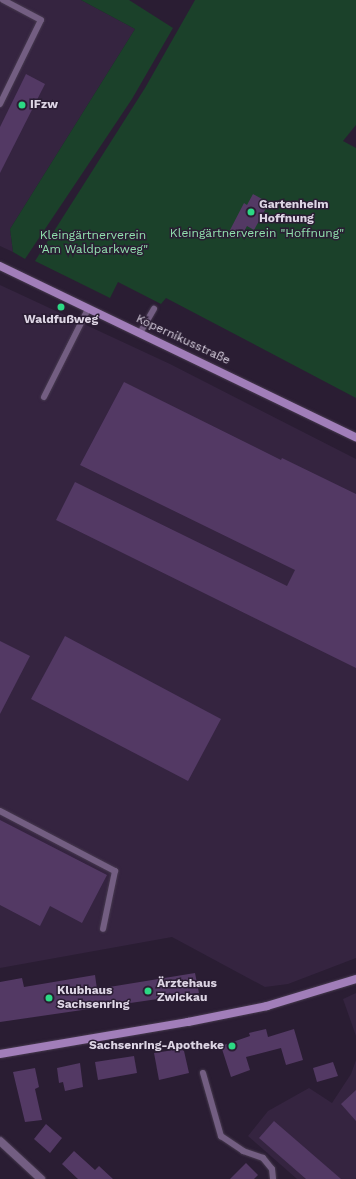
<!DOCTYPE html>
<html>
<head>
<meta charset="utf-8">
<style>
	body { margin:0 }
	#map { position:relative; width:356px; height:1179px; overflow:hidden; background:#2a1d33; font-family:"Work Sans",sans-serif }
	div>[style] { position:absolute }
	[style*='--x'] { left:calc(var(--x)*1px); top:calc(var(--y)*1px); width:calc(var(--w)*1px); rotate:calc(var(--a)*1deg) }
	.built>* { inset:0; background:#352440 }
	.green>* { inset:0; background:#1b412a }
	.building>* { inset:0; background:#533964 }
	.roads { filter:drop-shadow(0 0 1px #473a4f) drop-shadow(0 0 1px #473a4f) }
	.lane>* { height:6px; margin:-3px; padding:0 3px; transform-origin:3px; border-radius:3px; background:#735e82 }
	.street>* { height:8px; margin:-4px; padding:0 4px; transform-origin:4px; border-radius:4px; background:#735e82 }
	.secondary>* { height:8px; margin:-4px; padding:0 4px; transform-origin:4px; border-radius:4px; background:#a17eb9 }
	.dots>* { width:11px; height:11px; translate:-50% -50%; box-sizing:border-box; border:2px solid #2a1d33; border-radius:50% }
	span { translate:-50% -50%; white-space:nowrap; text-align:center; line-height:1.15; -webkit-text-stroke:3px #2a1d33; paint-order:stroke }
	.poi-label { font-size:12px; color:#ddd5e4; font-weight:700 }
	.left { translate:0 -50%; text-align:left }
	.right { translate:-100% -50%; text-align:right }
	.park-label { font-size:12px; color:#90e0ad }
	.street-label { font-size:12px; color:#ddd5e4 }
</style>
</head>
<body>
<div id="map">
	<div class="built">
		<i style="clip-path:polygon(0 0,81px 0,135px 29px,10px 229px,13px 252px,0 246px)"></i>
		<i style="clip-path:polygon(0 285px,170px 364px,356px 459px,356px 958px,288px 984px,265px 987px,172px 937px,0 968px)"></i>
		<i style="clip-path:polygon(356px 993px,356px 1036px,343px 999px)"></i>
		<i style="clip-path:polygon(356px 1060px,356px 1179px,297px 1179px,248px 1136px,268px 1111px,309px 1088px,332px 1103px,351px 1074px)"></i>
	</div>
	<div class="green">
		<i style="clip-path:polygon(81px 0,129px 0,173px 28px,132px 99px,25px 259px,13px 252px,10px 229px,135px 29px)"></i>
		<i style="clip-path:polygon(195px 0,356px 0,356px 125px,343px 141px,356px 148px,356px 398px,166px 298px,161px 304px,118px 282px,110px 298px,35px 261px,145px 88px)"></i>
	</div>
	<div class="building">
		<i style="clip-path:polygon(26px 74px,45px 84px,0 173px,0 127px)"></i>
		<i style="clip-path:polygon(253px 194px,269px 203px,254px 230px,247px 226px,241px 237px,230px 230px,244px 203px,247px 205px)"></i>
		<i style="clip-path:polygon(124px 382px,281px 460px,282px 458px,356px 494px,356px 668px,56px 520px,75px 482px,287px 586px,295px 570px,80px 465px)"></i>
		<i style="clip-path:polygon(65px 636px,221px 719px,188px 781px,31px 699px)"></i>
		<i style="clip-path:polygon(0 641px,30px 656px,0 714px)"></i>
		<i style="clip-path:polygon(0 820px,107px 875px,82px 923px,50px 906px,40px 926px,0 905px)"></i>
		<i style="clip-path:polygon(195px 973px,199px 993px,0 1022px,0 982px,22px 978px,24px 987px,95px 975px,97px 989px)"></i>
		<i style="clip-path:polygon(266px 1029px,268px 1037px,294px 1029px,303px 1060px,286px 1065px,281px 1048px,246px 1057px,250px 1070px,231px 1077px,221px 1046px,250px 1036px,249px 1033px)"></i>
		<i style="clip-path:polygon(180px 1049px,184px 1051px,189px 1073px,159px 1080px,154px 1053px)"></i>
		<i style="clip-path:polygon(134px 1056px,137px 1073px,98px 1080px,95px 1062px)"></i>
		<i style="clip-path:polygon(333px 1062px,338px 1076px,317px 1082px,313px 1068px)"></i>
		<i style="clip-path:polygon(80px 1063px,83px 1087px,65px 1091px,63px 1082px,59px 1083px,57px 1068px)"></i>
		<i style="clip-path:polygon(35px 1068px,39px 1087px,35px 1089px,42px 1120px,25px 1122px,13px 1072px)"></i>
		<i style="clip-path:polygon(356px 1090px,356px 1121px,341px 1104px)"></i>
		<i style="clip-path:polygon(274px 1121px,341px 1179px,306px 1179px,259px 1138px)"></i>
		<i style="clip-path:polygon(46px 1124px,62px 1138px,50px 1153px,34px 1139px)"></i>
		<i style="clip-path:polygon(74px 1151px,95px 1170px,99px 1166px,113px 1179px,78px 1179px,62px 1164px)"></i>
		<i style="clip-path:polygon(246px 1163px,258px 1175px,254px 1179px,230px 1179px)"></i>
	</div>
	<div class="roads">
		<div class="lane">
			<i style="--x:0;--y:104;--w:93;--a:-64"></i>
			<i style="--x:41;--y:20;--w:43;--a:-152.2"></i>
			<i style="--x:140;--y:333;--w:28;--a:-60"></i>
			<i style="--x:44;--y:397;--w:98;--a:-63.4"></i>
			<i style="--x:0;--y:811;--w:130;--a:27.6"></i>
			<i style="--x:115;--y:871;--w:59;--a:101.7"></i>
			<i style="--x:203;--y:1073;--w:66;--a:74.1"></i>
			<i style="--x:221;--y:1136;--w:27;--a:34"></i>
			<i style="--x:243;--y:1151;--w:21;--a:19"></i>
			<i style="--x:263;--y:1158;--w:14;--a:51"></i>
			<i style="--x:272;--y:1169;--w:10;--a:84"></i>
		</div>
		<div class="street">
			<i style="--x:0;--y:1141;--w:56;--a:42.8"></i>
		</div>
		<div class="secondary">
			<i style="--x:0;--y:266;--w:395;--a:25.7"></i>
			<i style="--x:0;--y:1054;--w:191;--a:-9.7"></i>
			<i style="--x:188;--y:1022;--w:81;--a:-11.4"></i>
			<i style="--x:267;--y:1006;--w:93;--a:-16.9"></i>
		</div>
	</div>
	<div class="dots">
		<i style="left:22px;top:105px;background:#2cd884"></i>
		<i style="left:251px;top:212px;background:#2cd884"></i>
		<i style="left:61px;top:307px;background:#2cd884"></i>
		<i style="left:148px;top:991px;background:#2cd884"></i>
		<i style="left:49px;top:998px;background:#2cd884"></i>
		<i style="left:232px;top:1046px;background:#2cd884"></i>
	</div>
	<div class="poi-label">
		<span class="left" style="left:30px;top:105px">IFzw</span>
		<span class="left" style="left:259px;top:212px">Gartenheim<br>Hoffnung</span>
		<span style="left:61px;top:320px">Waldfußweg</span>
		<span class="left" style="left:157px;top:991px">Ärztehaus<br>Zwickau</span>
		<span class="left" style="left:57px;top:998px">Klubhaus<br>Sachsenring</span>
		<span class="right" style="left:224px;top:1046px">Sachsenring-Apotheke</span>
	</div>
	<div class="park-label">
		<span style="left:257px;top:234px">Kleingärtnerverein "Hoffnung"</span>
		<span style="left:93px;top:243px">Kleingärtnerverein<br>"Am Waldparkweg"</span>
	</div>
	<div class="street-label">
		<span style="left:183px;top:340px;rotate:25deg">Kopernikusstraße</span>
	</div>
</div>
</body>
</html>
